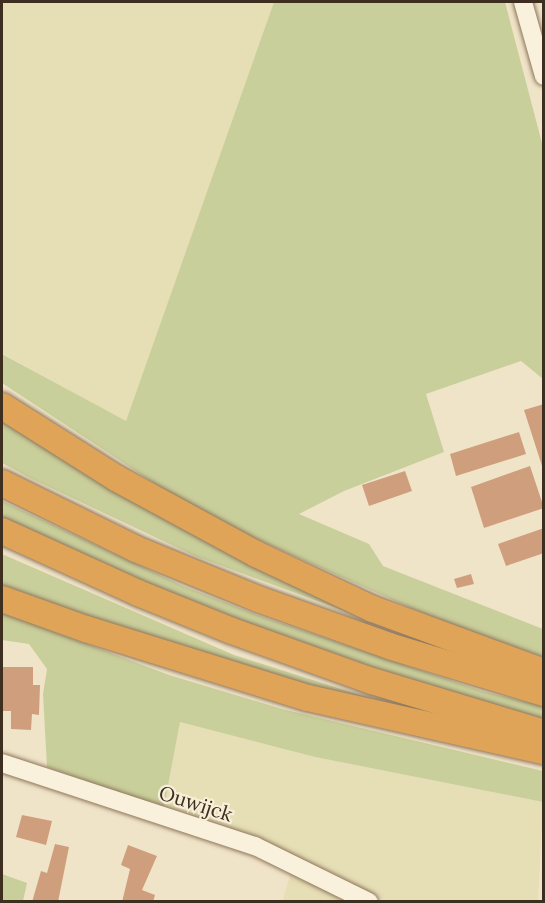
<!DOCTYPE html>
<html>
<head>
<meta charset="utf-8">
<style>
	body { margin:0 }
	#map { position:relative; width:545px; height:903px; overflow:hidden; background:#f0e4c8; font-family:Lora,serif }
	div>[style] { position:absolute }
	[style*='--x'] { left:calc(var(--x)*1px); top:calc(var(--y)*1px); width:calc(var(--w)*1px); rotate:calc(var(--a)*1deg) }
	.farmland>* { inset:0; background:#e6deb5 }
	.green>* { inset:0; background:#c9cf9b }
	.building>* { inset:0; background:#cf9f7d }
	.roads { filter:drop-shadow(0 0 2px #8d765c) drop-shadow(0 0 2px #8d765c) }
	.minor>* { height:18px; margin:-9px; padding:0 9px; transform-origin:9px; border-radius:9px; background:#faf1dc }
	.highway>* { height:26px; margin:-13px; padding:0 13px; transform-origin:13px; border-radius:13px; background:#e0a458 }
	span { translate:-50% -50%; white-space:nowrap; text-align:center; line-height:1.15; -webkit-text-stroke:4.5px #f7eed8; paint-order:stroke }
	.street-label { font-size:20px; color:#3d2e20 }
	.frame { position:absolute; inset:0; border:3px solid #3d2e20; pointer-events:none }
</style>
</head>
<body>
<div id="map">
	<div class="farmland">
		<i style="clip-path:polygon(2px 2px,274px 2px,126px 422px,2px 353px)"></i>
		<i style="clip-path:polygon(180px 722px,315px 757px,543px 802px,538px 901px,386px 901px,164px 807px)"></i>
		<i style="clip-path:polygon(291px 873px,348px 902px,282px 902px)"></i>
	</div>
	<div class="green">
		<i style="clip-path:polygon(274px 2px,505px 2px,543px 147px,543px 379px,521px 361px,426px 394px,444px 452px,344px 491px,299px 514px,369px 544px,383px 566px,543px 629px,543px 657px,456px 628px,245px 534px,177px 498px,2px 383px,2px 354px,126px 421px)"></i>
		<i style="clip-path:polygon(2px 421px,148px 508px,410px 635px,195px 556px,32px 479px,2px 463px)"></i>
		<i style="clip-path:polygon(2px 501px,183px 586px,260px 616px,482px 691px,543px 706px,543px 721px,175px 605px,2px 523px)"></i>
		<i style="clip-path:polygon(2px 554px,234px 655px,388px 704px,386px 709px,2px 591px)"></i>
		<i style="clip-path:polygon(2px 612px,169px 675px,282px 709px,543px 771px,543px 802px,315px 757px,180px 722px,164px 807px,100px 786px,47px 767px,43px 694px,47px 669px,29px 644px,2px 640px)"></i>
		<i style="clip-path:polygon(2px 874px,27px 883px,23px 901px,2px 901px)"></i>
	</div>
	<div class="building">
		<i style="clip-path:polygon(544px 404px,544px 469px,543px 469px,524px 410px)"></i>
		<i style="clip-path:polygon(519px 432px,526px 454px,456px 476px,450px 454px)"></i>
		<i style="clip-path:polygon(530px 466px,544px 508px,484px 528px,471px 487px)"></i>
		<i style="clip-path:polygon(405px 471px,412px 491px,369px 506px,362px 485px)"></i>
		<i style="clip-path:polygon(544px 528px,544px 553px,506px 566px,498px 544px)"></i>
		<i style="clip-path:polygon(471px 574px,474px 584px,457px 588px,454px 579px)"></i>
		<i style="clip-path:polygon(2px 667px,33px 667px,33px 685px,40px 685px,39px 715px,32px 714px,31px 730px,11px 729px,11px 711px,2px 711px)"></i>
		<i style="clip-path:polygon(22px 815px,52px 821px,46px 845px,16px 837px)"></i>
		<i style="clip-path:polygon(55px 844px,69px 847px,58px 902px,32px 902px,41px 871px,47px 873px)"></i>
		<i style="clip-path:polygon(128px 845px,157px 856px,142px 890px,155px 895px,153px 902px,122px 902px,130px 869px,121px 865px)"></i>
	</div>
	<div class="roads">
		<div class="minor">
			<i style="--x:523;--y:2;--w:77;--a:74.2"></i>
			<i style="--x:2;--y:763;--w:266;--a:18.2"></i>
			<i style="--x:255;--y:846;--w:127;--a:26.2"></i>
		</div>
		<div class="highway">
			<i style="--x:2;--y:406;--w:135;--a:32.3"></i>
			<i style="--x:116;--y:478;--w:159;--a:28.5"></i>
			<i style="--x:256;--y:554;--w:129;--a:25.2"></i>
			<i style="--x:373;--y:609;--w:182;--a:20.2"></i>
			<i style="--x:2;--y:483;--w:149;--a:26.2"></i>
			<i style="--x:136;--y:549;--w:132;--a:22.3"></i>
			<i style="--x:258;--y:599;--w:139;--a:19.7"></i>
			<i style="--x:389;--y:646;--w:162;--a:16.9"></i>
			<i style="--x:2;--y:531;--w:149;--a:24.5"></i>
			<i style="--x:138;--y:593;--w:101;--a:22"></i>
			<i style="--x:232;--y:631;--w:149;--a:19.7"></i>
			<i style="--x:372;--y:681;--w:180;--a:16.8"></i>
			<i style="--x:2;--y:599;--w:89;--a:19.7"></i>
			<i style="--x:86;--y:629;--w:232;--a:17.3"></i>
			<i style="--x:308;--y:698;--w:242;--a:12.7"></i>
		</div>
	</div>
	<div class="street-label">
		<span style="left:196px;top:803px;rotate:18deg">Ouwijck</span>
	</div>
	<div class="frame"></div>
</div>
</body>
</html>
